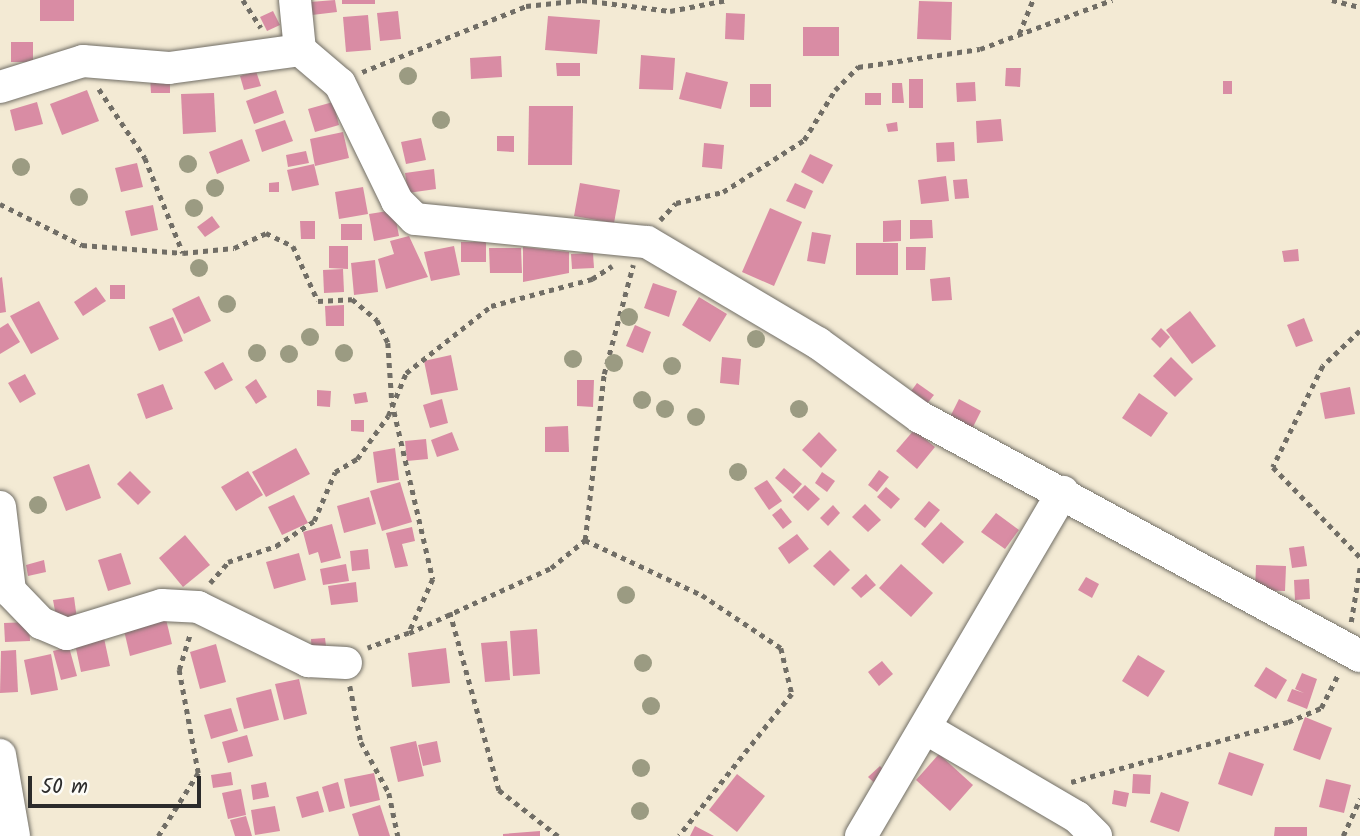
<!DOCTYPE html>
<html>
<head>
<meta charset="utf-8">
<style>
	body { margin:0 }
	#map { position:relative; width:1360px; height:836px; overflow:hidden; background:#f3ead4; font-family:Kalam,sans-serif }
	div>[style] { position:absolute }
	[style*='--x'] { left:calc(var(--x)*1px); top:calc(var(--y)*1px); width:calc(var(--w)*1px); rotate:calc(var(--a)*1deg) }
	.building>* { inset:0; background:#d98ca4 }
	.path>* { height:4.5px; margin-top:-2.25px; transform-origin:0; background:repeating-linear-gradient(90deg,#716e66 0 5px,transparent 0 10px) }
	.roads { filter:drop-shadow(0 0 2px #716e66) drop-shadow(0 0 2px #716e66) }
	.minor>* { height:32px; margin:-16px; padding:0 16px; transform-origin:16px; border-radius:16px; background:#fff }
	.trees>* { width:18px; height:18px; margin:-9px; border-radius:50%; background:#9b9b82 }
	span { translate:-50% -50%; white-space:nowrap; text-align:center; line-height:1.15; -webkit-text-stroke:5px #fdfcf7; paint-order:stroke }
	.scale { position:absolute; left:28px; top:776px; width:173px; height:32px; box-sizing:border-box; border:4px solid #2b2b2b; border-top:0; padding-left:9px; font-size:21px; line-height:24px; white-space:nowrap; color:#2b2b2b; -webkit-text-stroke:5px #fdfcf7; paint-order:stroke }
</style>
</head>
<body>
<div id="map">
	<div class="building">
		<i style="clip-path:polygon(40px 0,74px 0,74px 21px,40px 21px)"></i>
		<i style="clip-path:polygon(335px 0,337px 12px,312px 15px,310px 2px)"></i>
		<i style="clip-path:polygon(342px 0,375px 0,375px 4px,342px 4px)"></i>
		<i style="clip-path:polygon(919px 1px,952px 2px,951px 40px,917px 39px)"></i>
		<i style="clip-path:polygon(273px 11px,280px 25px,267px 31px,260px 17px)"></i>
		<i style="clip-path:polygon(398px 11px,401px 39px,380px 41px,377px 13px)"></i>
		<i style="clip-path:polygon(726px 13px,745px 14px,744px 40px,725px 39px)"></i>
		<i style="clip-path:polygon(368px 15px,371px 50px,346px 52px,343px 17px)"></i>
		<i style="clip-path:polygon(548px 16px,600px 20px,597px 54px,545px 50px)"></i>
		<i style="clip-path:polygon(803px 27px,839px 27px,839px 56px,803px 56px)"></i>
		<i style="clip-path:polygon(11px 42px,33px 42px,33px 62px,11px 62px)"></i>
		<i style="clip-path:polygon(641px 55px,675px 58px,673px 90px,639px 89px)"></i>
		<i style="clip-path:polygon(501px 56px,502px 77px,471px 79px,470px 58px)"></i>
		<i style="clip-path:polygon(556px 63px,580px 63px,580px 76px,557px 76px)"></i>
		<i style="clip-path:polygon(1006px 68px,1021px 68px,1020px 87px,1005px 86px)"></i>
		<i style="clip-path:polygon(256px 71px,261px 86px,244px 90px,240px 76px)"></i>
		<i style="clip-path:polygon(686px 72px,728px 82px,721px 109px,679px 99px)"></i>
		<i style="clip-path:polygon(170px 75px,170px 93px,151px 93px,150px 76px)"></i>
		<i style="clip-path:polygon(909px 79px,923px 79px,923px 108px,909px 108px)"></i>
		<i style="clip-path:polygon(1223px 81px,1232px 81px,1232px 94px,1223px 94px)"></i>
		<i style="clip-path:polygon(975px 82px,976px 101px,957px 102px,956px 83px)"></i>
		<i style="clip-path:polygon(892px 83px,902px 83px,904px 103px,892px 103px)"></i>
		<i style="clip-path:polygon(750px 84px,771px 84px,771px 107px,750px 107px)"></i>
		<i style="clip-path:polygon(87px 90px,99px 121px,62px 135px,50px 104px)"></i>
		<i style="clip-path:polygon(276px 90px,284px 113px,254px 124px,246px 101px)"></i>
		<i style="clip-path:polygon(214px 93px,216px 132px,183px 134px,181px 94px)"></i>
		<i style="clip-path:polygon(865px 93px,881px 93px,881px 105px,865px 105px)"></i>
		<i style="clip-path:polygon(37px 102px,43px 124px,15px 131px,10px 110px)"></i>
		<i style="clip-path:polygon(333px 102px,339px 125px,315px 132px,308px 109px)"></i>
		<i style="clip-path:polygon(529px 106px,573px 106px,572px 165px,528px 165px)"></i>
		<i style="clip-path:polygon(1001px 119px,1003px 141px,977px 143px,976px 121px)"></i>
		<i style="clip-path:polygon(285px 120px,293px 141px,262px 152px,255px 130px)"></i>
		<i style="clip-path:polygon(897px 122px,898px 131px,888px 132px,886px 124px)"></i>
		<i style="clip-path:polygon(343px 132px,349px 158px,315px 166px,310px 139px)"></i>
		<i style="clip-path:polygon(497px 136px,514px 136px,514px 152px,497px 151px)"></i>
		<i style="clip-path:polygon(421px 138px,426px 160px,406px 164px,401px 142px)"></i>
		<i style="clip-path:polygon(242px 139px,250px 161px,217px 174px,209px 152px)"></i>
		<i style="clip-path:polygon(954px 142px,955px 161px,937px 162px,936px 143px)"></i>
		<i style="clip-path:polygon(704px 143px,724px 145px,722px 169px,702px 167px)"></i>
		<i style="clip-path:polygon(306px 151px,309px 163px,288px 167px,286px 155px)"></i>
		<i style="clip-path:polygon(810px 154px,833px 165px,823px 184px,801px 172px)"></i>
		<i style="clip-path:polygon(137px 163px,143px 187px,121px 192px,115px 168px)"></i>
		<i style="clip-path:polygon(314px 164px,319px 185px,292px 191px,287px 170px)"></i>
		<i style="clip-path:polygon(434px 169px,436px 189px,408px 193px,405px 173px)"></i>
		<i style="clip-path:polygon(946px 176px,949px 201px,921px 204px,918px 180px)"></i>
		<i style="clip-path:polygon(967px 179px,969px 198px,955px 199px,953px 180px)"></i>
		<i style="clip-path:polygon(279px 182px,279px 192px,269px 192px,269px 183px)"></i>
		<i style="clip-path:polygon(580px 183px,620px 190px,614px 223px,574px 216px)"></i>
		<i style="clip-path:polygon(795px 183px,813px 191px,805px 209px,786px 201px)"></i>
		<i style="clip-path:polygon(363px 187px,368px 214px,339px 219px,335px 192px)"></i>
		<i style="clip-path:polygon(153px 205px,158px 230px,131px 236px,125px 211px)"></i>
		<i style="clip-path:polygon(770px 208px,802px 222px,774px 286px,742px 272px)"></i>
		<i style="clip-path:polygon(394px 210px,399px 236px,374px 241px,369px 214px)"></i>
		<i style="clip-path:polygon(212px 216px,220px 227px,205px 237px,197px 227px)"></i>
		<i style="clip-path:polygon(901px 220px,901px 241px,883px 242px,883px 221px)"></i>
		<i style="clip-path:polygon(910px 220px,932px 220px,933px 238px,910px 239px)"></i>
		<i style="clip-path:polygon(300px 221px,315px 221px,315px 239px,301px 239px)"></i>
		<i style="clip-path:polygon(341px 224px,362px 224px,362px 240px,341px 240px)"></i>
		<i style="clip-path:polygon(812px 232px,831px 235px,825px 264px,807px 261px)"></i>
		<i style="clip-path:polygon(409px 236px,428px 277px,386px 289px,378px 259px,394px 254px,390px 241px)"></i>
		<i style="clip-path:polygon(461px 242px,486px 242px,486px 262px,461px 262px)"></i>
		<i style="clip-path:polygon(856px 243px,898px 243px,898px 275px,856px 275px)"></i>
		<i style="clip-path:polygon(329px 246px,348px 246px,348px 269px,329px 268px)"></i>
		<i style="clip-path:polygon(454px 246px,460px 275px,431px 281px,424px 252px)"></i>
		<i style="clip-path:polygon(523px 247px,569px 252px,569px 273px,523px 282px)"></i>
		<i style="clip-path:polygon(906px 247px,926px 247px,925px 270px,906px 270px)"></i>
		<i style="clip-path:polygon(489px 248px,521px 248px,522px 273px,490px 273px)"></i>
		<i style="clip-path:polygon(1298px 249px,1299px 261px,1284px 262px,1282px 251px)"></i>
		<i style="clip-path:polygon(593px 253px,594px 268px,572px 269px,571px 254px)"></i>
		<i style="clip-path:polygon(375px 260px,378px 292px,354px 295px,351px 263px)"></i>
		<i style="clip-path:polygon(343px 269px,344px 292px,324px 293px,323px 270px)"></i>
		<i style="clip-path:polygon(2px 277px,6px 312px,0 313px,0 278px)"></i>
		<i style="clip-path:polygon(950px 277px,952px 300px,932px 301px,930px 279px)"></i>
		<i style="clip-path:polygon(653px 283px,677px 291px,669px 317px,644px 308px)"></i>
		<i style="clip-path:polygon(110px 285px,125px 285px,125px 299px,110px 299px)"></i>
		<i style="clip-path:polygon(96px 287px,106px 301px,83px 316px,74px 302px)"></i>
		<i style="clip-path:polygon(199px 296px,211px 321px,184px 334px,172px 309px)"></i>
		<i style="clip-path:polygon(699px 297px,727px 314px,710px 342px,682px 325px)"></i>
		<i style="clip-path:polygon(39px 301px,59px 339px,31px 354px,10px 316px)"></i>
		<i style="clip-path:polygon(344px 305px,344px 326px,326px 326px,325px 306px)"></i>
		<i style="clip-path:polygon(1190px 311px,1216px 346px,1192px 364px,1166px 330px)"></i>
		<i style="clip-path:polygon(173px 317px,183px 341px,159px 351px,149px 327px)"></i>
		<i style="clip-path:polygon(1304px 318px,1313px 341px,1296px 347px,1287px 325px)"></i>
		<i style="clip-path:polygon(8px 323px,20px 342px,0 354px,0 328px)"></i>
		<i style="clip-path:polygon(635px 325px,651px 332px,643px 353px,626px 346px)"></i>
		<i style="clip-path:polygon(1161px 328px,1170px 337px,1160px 348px,1151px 339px)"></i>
		<i style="clip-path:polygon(451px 355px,458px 390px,431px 395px,424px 361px)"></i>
		<i style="clip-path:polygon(722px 357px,741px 359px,739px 385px,720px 383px)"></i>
		<i style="clip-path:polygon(1171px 357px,1193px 379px,1175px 397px,1153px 376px)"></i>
		<i style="clip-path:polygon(223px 362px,233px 380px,215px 390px,204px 372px)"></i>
		<i style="clip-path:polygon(25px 374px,36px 394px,20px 403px,8px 383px)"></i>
		<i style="clip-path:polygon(256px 379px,267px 397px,256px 404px,245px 387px)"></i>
		<i style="clip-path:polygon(577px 380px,594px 380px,593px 407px,577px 406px)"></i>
		<i style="clip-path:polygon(917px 383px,934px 395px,922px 410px,906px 398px)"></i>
		<i style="clip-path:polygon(163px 384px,173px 409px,146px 419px,137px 394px)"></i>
		<i style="clip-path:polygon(1350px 387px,1355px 414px,1325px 419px,1320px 393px)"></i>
		<i style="clip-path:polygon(317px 390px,331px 391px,330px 407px,317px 406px)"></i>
		<i style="clip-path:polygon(366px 392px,368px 402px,355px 404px,353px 394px)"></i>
		<i style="clip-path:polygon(1139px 393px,1168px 413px,1151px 437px,1122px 418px)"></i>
		<i style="clip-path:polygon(442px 399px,448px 423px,430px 428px,423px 405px)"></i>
		<i style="clip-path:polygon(959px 399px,981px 411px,971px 431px,949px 419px)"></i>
		<i style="clip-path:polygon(351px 420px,364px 420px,364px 432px,351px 431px)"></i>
		<i style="clip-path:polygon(568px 426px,569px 452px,545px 452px,545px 427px)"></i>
		<i style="clip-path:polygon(914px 430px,935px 447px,917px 469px,896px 451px)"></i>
		<i style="clip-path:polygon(452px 432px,459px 450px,437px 457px,431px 440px)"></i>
		<i style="clip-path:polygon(819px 432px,837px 450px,821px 468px,802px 450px)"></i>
		<i style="clip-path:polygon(426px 439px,428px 459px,407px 461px,405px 441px)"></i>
		<i style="clip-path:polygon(296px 448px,310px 474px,266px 497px,252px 472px)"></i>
		<i style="clip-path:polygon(395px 448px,399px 480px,377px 483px,373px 452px)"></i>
		<i style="clip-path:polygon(89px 464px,101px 498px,66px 511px,53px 477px)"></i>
		<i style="clip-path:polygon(784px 468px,802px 484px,793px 494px,775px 478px)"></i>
		<i style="clip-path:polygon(879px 470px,889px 477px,877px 492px,868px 485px)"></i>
		<i style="clip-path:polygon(130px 471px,151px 492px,138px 505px,117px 484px)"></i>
		<i style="clip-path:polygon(248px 471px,263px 495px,236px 511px,221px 487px)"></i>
		<i style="clip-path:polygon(822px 472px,835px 481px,827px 492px,815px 483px)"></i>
		<i style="clip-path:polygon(767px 480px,782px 501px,769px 510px,754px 488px)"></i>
		<i style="clip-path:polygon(400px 482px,412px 522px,382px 531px,370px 491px)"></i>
		<i style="clip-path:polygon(805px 485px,820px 499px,808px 511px,793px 497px)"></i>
		<i style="clip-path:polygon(886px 487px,900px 499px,891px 509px,877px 497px)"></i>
		<i style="clip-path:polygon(294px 495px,308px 523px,282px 535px,268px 507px)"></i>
		<i style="clip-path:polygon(369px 497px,376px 524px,344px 533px,337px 506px)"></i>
		<i style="clip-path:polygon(929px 501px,940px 510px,925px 528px,914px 519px)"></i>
		<i style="clip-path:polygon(865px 504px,881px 520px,868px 532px,852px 517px)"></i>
		<i style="clip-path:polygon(833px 505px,840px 513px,828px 526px,820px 518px)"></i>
		<i style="clip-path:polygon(781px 508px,792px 522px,783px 529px,772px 515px)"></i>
		<i style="clip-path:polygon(996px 513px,1019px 530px,1005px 549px,981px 532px)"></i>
		<i style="clip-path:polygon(941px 522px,964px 542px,943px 564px,921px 544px)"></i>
		<i style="clip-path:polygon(332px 524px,341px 558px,321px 563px,318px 552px,309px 555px,303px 532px)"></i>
		<i style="clip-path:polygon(412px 527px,415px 541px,402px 544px,408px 566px,395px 568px,386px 533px)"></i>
		<i style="clip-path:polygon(797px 534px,809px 549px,789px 564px,778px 548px)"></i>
		<i style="clip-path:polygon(185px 535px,210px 565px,183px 587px,159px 558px)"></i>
		<i style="clip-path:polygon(1304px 546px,1307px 566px,1292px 568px,1289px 548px)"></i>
		<i style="clip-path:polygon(368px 549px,370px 569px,352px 571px,350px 551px)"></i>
		<i style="clip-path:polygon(830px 550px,850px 570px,834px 586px,813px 566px)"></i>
		<i style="clip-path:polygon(121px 553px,131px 584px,108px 591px,98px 560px)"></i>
		<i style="clip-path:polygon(299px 553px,306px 580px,274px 589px,266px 562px)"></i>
		<i style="clip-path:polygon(44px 560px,46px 572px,28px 576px,26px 565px)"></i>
		<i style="clip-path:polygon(346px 564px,349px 581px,323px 585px,320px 569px)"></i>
		<i style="clip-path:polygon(901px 564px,933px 593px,911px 617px,879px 588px)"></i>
		<i style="clip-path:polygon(1256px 565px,1286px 566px,1285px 591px,1255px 590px)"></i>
		<i style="clip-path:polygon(866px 574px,876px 585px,861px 598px,851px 588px)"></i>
		<i style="clip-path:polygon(1086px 577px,1099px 584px,1092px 598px,1078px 590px)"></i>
		<i style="clip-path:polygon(1309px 579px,1310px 599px,1295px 600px,1294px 580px)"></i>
		<i style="clip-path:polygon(356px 582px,358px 602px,331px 605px,328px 586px)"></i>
		<i style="clip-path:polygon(74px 597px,77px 619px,57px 622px,53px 600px)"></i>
		<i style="clip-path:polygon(164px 611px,172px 644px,130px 656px,122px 622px)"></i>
		<i style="clip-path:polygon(29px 622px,30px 641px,5px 642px,4px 623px)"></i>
		<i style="clip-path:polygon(537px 629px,540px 674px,513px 676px,510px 631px)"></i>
		<i style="clip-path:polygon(104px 638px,110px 666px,81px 672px,75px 644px)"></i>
		<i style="clip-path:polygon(325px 638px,327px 654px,312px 655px,311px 639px)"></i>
		<i style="clip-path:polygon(507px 641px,510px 680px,485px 682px,481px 643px)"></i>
		<i style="clip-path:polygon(216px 644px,226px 682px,200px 689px,190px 652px)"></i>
		<i style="clip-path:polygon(69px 647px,77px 676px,61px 680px,53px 651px)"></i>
		<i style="clip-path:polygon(446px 648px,450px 683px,412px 687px,408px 653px)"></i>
		<i style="clip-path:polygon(16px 650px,18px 692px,0 693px,1px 651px)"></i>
		<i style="clip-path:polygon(51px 654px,58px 690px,31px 695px,24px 660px)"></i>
		<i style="clip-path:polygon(1138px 655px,1165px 671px,1148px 697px,1122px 681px)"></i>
		<i style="clip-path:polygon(882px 661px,893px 674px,879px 686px,868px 672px)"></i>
		<i style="clip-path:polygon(1266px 667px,1287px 680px,1276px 699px,1254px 686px)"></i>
		<i style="clip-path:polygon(1302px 673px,1317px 679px,1307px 709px,1287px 701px,1292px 689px,1304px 693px,1295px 689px)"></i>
		<i style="clip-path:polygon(299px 679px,307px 714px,284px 720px,275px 684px)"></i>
		<i style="clip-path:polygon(271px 689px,279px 720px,244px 729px,236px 698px)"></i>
		<i style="clip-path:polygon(231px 708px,238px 731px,211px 739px,204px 715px)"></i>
		<i style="clip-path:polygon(1305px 717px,1332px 728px,1320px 760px,1293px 750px)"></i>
		<i style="clip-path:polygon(247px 735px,253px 756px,228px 763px,222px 742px)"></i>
		<i style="clip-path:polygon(416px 741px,424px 776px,398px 782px,390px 747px)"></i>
		<i style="clip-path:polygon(437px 741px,441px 762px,423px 766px,418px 745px)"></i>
		<i style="clip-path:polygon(1229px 752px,1264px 764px,1252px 796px,1218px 784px)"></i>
		<i style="clip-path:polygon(939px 754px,973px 785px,950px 811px,916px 780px)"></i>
		<i style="clip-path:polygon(880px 766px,893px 780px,882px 790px,868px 777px)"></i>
		<i style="clip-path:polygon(231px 772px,233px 785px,213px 788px,211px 775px)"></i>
		<i style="clip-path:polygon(374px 773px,380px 800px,350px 807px,344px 779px)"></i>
		<i style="clip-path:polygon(737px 774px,765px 796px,737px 832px,709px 810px)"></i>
		<i style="clip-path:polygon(1133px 774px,1151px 775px,1150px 794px,1132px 793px)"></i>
		<i style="clip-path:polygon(1326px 779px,1351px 785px,1344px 813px,1319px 807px)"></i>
		<i style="clip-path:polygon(266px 782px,269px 797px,253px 800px,251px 785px)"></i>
		<i style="clip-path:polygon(338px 782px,345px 808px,329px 812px,322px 787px)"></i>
		<i style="clip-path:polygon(241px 789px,246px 815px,228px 819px,222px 793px)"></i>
		<i style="clip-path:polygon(1114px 790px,1129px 793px,1126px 807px,1112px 804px)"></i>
		<i style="clip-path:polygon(318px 791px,324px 812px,302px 818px,296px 797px)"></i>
		<i style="clip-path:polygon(1161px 792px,1189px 802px,1179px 832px,1150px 822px)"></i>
		<i style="clip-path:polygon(380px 805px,390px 836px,359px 836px,352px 814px)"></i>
		<i style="clip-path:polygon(275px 806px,280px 831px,255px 835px,251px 810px)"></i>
		<i style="clip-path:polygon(246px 816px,252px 836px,235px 836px,230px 820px)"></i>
		<i style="clip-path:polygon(695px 826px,714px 836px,690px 836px)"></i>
		<i style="clip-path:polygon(1275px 827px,1307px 827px,1307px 836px,1274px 836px)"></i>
		<i style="clip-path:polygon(540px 831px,540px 836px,503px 836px,503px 834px)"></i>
	</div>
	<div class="path">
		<i style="--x:243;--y:0;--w:33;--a:57"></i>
		<i style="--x:1332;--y:0;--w:29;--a:14"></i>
		<i style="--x:1019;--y:34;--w:37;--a:-68"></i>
		<i style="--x:362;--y:72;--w:177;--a:-21.9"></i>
		<i style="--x:526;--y:6;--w:56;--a:-6.1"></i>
		<i style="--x:582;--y:0;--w:89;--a:7.1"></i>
		<i style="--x:670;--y:11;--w:58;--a:-10.9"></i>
		<i style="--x:99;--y:89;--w:83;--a:56.3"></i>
		<i style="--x:145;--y:158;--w:102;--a:68.2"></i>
		<i style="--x:183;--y:253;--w:51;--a:-5.6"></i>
		<i style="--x:234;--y:248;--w:35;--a:-25"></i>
		<i style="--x:266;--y:233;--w:30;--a:26"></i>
		<i style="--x:293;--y:246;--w:60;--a:65.6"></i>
		<i style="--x:318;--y:301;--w:34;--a:-3"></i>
		<i style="--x:352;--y:299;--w:33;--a:40"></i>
		<i style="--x:377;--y:320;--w:25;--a:64"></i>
		<i style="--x:388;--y:343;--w:59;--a:86.1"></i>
		<i style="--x:392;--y:402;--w:182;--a:77"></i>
		<i style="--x:433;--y:579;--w:59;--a:114"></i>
		<i style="--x:409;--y:633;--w:44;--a:159.9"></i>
		<i style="--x:0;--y:204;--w:92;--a:26.6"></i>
		<i style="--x:82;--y:245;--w:101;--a:4.5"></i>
		<i style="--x:660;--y:220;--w:23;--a:-47"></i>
		<i style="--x:676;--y:203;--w:48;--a:-13.2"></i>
		<i style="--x:723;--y:192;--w:96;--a:-32.7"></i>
		<i style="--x:804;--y:140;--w:59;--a:-58.2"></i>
		<i style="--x:835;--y:90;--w:33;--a:-45"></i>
		<i style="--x:858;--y:67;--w:123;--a:-8.4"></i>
		<i style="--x:980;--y:49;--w:141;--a:-20.4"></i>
		<i style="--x:1360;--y:331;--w:51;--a:136.6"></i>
		<i style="--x:1323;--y:366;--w:113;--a:116.3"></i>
		<i style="--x:1273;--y:467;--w:125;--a:46"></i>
		<i style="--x:585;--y:540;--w:129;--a:25.2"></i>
		<i style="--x:702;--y:595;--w:95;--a:33.9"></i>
		<i style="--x:781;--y:648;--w:47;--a:76.6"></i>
		<i style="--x:792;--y:694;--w:181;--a:128.5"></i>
		<i style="--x:210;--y:583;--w:28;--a:-49"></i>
		<i style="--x:228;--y:562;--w:51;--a:-18.4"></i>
		<i style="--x:276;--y:546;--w:45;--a:-33.3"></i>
		<i style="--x:314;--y:521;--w:53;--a:-66.8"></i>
		<i style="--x:335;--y:472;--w:26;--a:-31"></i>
		<i style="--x:357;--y:459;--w:53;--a:-54.2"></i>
		<i style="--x:388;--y:416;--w:47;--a:-67.3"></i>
		<i style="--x:406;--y:373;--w:108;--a:-38.2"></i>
		<i style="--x:491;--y:306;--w:105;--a:-15"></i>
		<i style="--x:592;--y:279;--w:24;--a:-33"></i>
		<i style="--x:450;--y:612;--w:185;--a:74.6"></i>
		<i style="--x:499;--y:790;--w:75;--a:37.9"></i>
		<i style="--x:1351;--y:622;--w:56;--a:-80.7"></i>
		<i style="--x:409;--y:633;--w:156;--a:-24.6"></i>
		<i style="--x:551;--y:568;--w:44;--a:-39.5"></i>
		<i style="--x:585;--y:540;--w:167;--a:-83.5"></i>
		<i style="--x:604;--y:374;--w:113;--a:-75.1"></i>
		<i style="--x:350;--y:686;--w:57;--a:78.9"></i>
		<i style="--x:361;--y:742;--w:58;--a:61.2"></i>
		<i style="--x:389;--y:793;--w:44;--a:78.2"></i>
		<i style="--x:1071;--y:782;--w:225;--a:-15.5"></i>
		<i style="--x:1288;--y:722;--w:36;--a:-23"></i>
		<i style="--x:1321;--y:708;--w:38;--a:-63"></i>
		<i style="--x:158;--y:836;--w:75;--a:-57.6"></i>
		<i style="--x:198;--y:773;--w:105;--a:-100.5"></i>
		<i style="--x:179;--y:670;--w:39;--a:-73"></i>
		<i style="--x:1343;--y:836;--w:41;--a:-65.3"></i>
	</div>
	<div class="roads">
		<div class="minor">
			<i style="--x:295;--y:0;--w:50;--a:84.3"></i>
			<i style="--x:300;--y:50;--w:52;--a:40.4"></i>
			<i style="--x:340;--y:84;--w:130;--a:64"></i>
			<i style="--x:397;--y:201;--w:25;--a:45"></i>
			<i style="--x:415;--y:219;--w:233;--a:5.7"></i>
			<i style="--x:647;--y:242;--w:199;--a:30.6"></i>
			<i style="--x:818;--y:343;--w:126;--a:36"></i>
			<i style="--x:920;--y:417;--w:501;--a:28.51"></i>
			<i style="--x:0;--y:87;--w:87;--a:-17.4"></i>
			<i style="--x:83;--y:61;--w:86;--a:4.7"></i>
			<i style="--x:169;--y:68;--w:132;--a:-7.8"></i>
			<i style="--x:0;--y:507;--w:85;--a:83.2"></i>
			<i style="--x:10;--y:591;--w:45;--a:45.9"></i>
			<i style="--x:41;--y:623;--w:28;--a:23"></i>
			<i style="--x:67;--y:634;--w:99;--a:-17"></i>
			<i style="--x:162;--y:605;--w:36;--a:3"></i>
			<i style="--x:198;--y:607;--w:123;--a:26.1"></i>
			<i style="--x:308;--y:661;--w:38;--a:3"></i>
			<i style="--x:925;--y:728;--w:176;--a:30.4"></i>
			<i style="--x:1077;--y:817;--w:27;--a:45"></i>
			<i style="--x:0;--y:755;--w:82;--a:80.2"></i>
			<i style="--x:861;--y:836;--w:399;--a:-59.6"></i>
		</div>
	</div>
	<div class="trees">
		<i style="left:408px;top:76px"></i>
		<i style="left:441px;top:120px"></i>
		<i style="left:188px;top:164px"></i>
		<i style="left:21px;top:167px"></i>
		<i style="left:215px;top:188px"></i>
		<i style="left:79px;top:197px"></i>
		<i style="left:194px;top:208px"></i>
		<i style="left:199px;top:268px"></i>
		<i style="left:227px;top:304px"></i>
		<i style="left:629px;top:317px"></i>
		<i style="left:310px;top:337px"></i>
		<i style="left:756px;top:339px"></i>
		<i style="left:257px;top:353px"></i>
		<i style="left:344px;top:353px"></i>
		<i style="left:289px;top:354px"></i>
		<i style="left:573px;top:359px"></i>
		<i style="left:614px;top:363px"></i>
		<i style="left:672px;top:366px"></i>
		<i style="left:642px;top:400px"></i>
		<i style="left:665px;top:409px"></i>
		<i style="left:799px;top:409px"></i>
		<i style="left:696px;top:417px"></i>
		<i style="left:738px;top:472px"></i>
		<i style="left:38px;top:505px"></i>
		<i style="left:626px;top:595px"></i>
		<i style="left:643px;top:663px"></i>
		<i style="left:651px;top:706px"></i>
		<i style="left:641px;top:768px"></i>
		<i style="left:640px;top:811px"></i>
	</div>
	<div class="scale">50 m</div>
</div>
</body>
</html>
